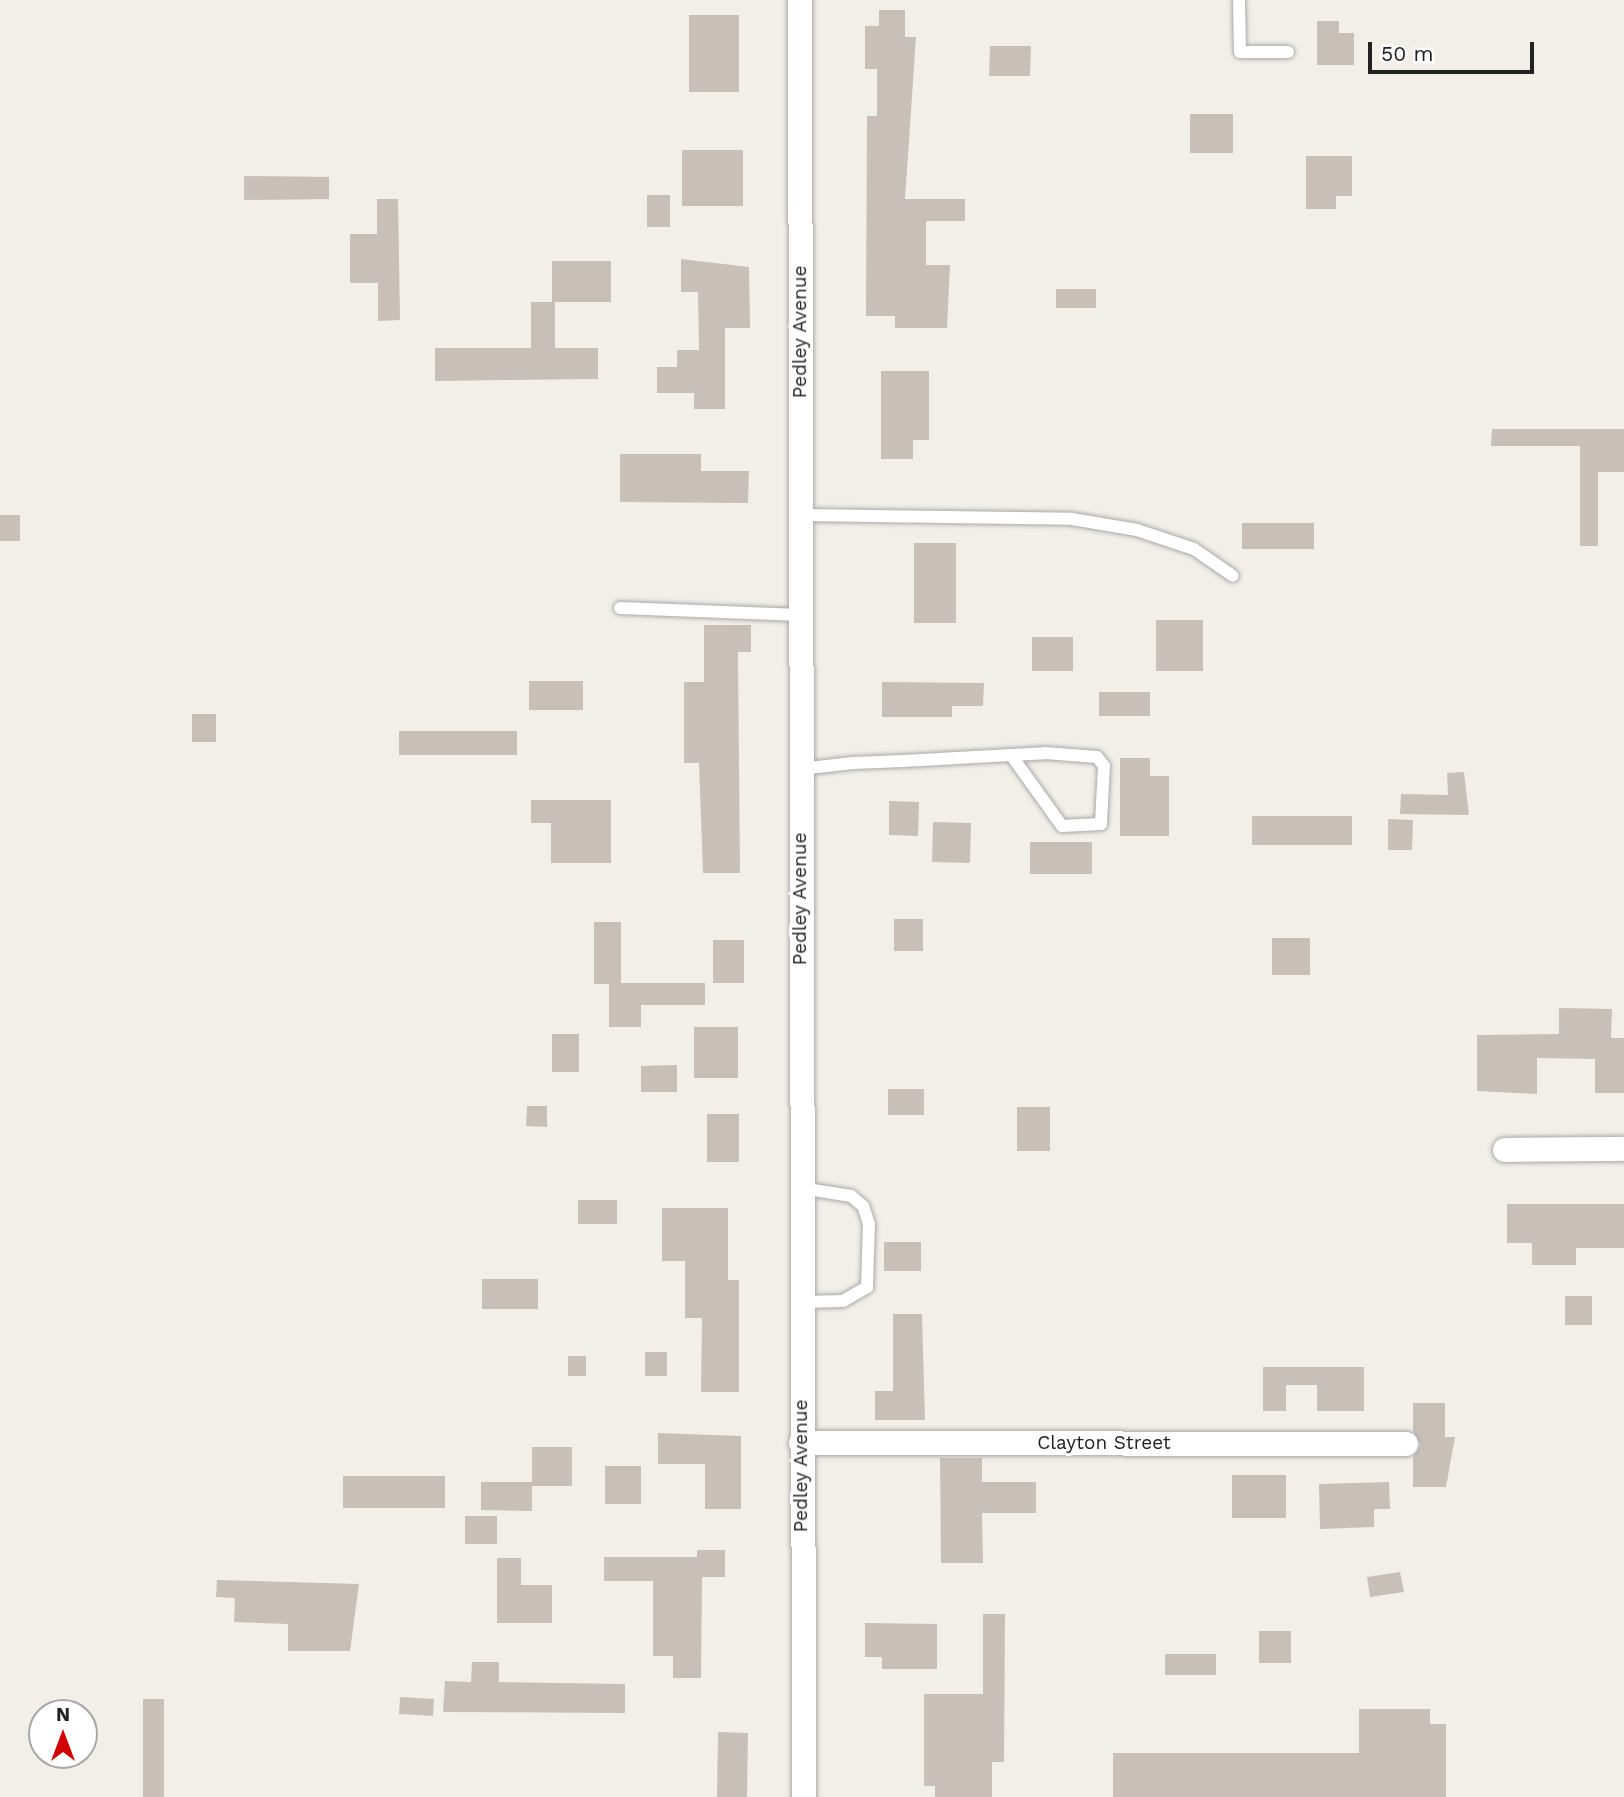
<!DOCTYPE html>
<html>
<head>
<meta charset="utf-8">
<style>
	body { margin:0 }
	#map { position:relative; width:1624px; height:1797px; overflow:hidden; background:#f2efe9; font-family:"Work Sans",sans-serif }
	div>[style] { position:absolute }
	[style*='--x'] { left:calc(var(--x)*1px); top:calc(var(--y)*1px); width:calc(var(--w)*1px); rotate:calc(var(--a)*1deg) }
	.building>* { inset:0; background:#c7bfb8 }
	.roads { filter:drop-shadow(0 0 2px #a9a9a9) drop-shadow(0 0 2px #a9a9a9) }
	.service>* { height:12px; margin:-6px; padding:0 6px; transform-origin:6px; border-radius:6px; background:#fff }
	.minor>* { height:24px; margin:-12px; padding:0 12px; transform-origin:12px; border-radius:12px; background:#fff }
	span { translate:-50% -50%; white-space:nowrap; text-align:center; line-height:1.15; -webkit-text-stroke:6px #fff; paint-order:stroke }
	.street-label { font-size:19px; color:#222 }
	.north { position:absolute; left:28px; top:1699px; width:70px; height:70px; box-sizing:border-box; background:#fff; border:2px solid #a7a7a7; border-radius:50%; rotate:0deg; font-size:19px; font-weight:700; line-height:28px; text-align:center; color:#222 }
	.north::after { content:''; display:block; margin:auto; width:24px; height:32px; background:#d40000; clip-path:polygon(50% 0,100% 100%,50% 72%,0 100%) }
	.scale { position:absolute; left:1368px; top:42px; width:166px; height:32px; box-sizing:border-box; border:4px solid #222; border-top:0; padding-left:9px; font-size:21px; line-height:24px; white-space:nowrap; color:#222; -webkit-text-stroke:5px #fff; paint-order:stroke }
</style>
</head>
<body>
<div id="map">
	<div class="building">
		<i style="clip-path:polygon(879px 10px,905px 10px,905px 37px,916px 37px,905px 199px,965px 199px,965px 221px,926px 221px,926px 265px,950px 265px,947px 328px,895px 328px,895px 316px,866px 316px,867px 116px,877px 116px,877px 69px,865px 69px,865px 26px,879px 26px)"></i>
		<i style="clip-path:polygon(689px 15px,739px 15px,739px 92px,689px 92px)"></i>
		<i style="clip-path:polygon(1317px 21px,1339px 21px,1339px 33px,1354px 33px,1354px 65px,1317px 65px)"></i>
		<i style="clip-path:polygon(990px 46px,1031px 46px,1030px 76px,989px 76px)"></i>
		<i style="clip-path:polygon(1190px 114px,1233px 114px,1233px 153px,1190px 153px)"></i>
		<i style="clip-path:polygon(682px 150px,743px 150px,743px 206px,682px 206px)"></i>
		<i style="clip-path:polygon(1306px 156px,1352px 156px,1352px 196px,1336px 196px,1336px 209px,1306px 209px)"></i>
		<i style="clip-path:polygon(244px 176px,329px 177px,329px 199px,244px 200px)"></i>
		<i style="clip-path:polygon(647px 195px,670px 195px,670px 227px,647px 227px)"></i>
		<i style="clip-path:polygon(377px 199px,398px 199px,400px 320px,378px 321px,378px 283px,350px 283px,350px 234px,377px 234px)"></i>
		<i style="clip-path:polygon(681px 259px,749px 267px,750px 328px,725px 328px,725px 409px,694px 409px,694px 393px,657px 393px,657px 367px,677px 367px,677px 350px,699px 350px,698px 292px,681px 292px)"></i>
		<i style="clip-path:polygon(552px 261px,611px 261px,611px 302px,555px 302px,555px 348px,598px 348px,598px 379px,435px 381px,435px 348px,531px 348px,531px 302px,552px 302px)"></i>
		<i style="clip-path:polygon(1056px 289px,1096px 289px,1096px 308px,1056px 308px)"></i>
		<i style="clip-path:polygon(881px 371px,929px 371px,929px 440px,913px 440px,913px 459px,881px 459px)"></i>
		<i style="clip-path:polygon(1492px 429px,1624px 429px,1624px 472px,1598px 472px,1598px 546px,1580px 546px,1580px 446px,1491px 446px)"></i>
		<i style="clip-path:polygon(620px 454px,701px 454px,701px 471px,749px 471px,748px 503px,620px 502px)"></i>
		<i style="clip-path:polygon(0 515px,20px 515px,20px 541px,0 541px)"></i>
		<i style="clip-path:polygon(1242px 523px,1314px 523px,1314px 549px,1242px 549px)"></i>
		<i style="clip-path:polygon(914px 543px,956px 543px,956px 623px,914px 623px)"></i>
		<i style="clip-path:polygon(1156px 620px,1203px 620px,1203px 671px,1156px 671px)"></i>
		<i style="clip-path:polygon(704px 625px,751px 625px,751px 652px,738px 652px,740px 873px,703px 873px,699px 763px,684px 763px,684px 682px,704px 682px)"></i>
		<i style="clip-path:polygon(1032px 637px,1073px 637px,1073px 671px,1032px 671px)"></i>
		<i style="clip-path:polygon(529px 681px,583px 681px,583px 710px,529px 710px)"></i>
		<i style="clip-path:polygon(882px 682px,984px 683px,983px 706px,952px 706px,952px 717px,882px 717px)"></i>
		<i style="clip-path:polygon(1099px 692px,1150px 692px,1150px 716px,1099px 716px)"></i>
		<i style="clip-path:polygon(192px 714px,216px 714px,216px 742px,192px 742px)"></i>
		<i style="clip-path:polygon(399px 731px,517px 731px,517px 755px,399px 755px)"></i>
		<i style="clip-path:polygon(1120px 758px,1150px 758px,1150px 776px,1169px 776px,1169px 836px,1120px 836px)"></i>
		<i style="clip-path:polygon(1464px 772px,1469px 815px,1400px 814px,1401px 794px,1448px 795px,1447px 773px)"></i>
		<i style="clip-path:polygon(531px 800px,611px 800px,611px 863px,551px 863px,551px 823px,531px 823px)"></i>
		<i style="clip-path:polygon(889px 801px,919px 802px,918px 836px,889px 835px)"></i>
		<i style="clip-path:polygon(1252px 816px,1352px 816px,1352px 845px,1252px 845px)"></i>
		<i style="clip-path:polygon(1388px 819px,1413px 820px,1412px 850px,1388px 850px)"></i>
		<i style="clip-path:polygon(933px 822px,971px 823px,970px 863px,932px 862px)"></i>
		<i style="clip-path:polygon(1030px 842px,1092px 842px,1092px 874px,1030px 874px)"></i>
		<i style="clip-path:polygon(894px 919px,923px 919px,923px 951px,894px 951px)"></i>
		<i style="clip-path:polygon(594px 922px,621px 922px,621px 983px,705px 983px,705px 1005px,641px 1005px,641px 1027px,609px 1027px,609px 984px,594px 984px)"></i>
		<i style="clip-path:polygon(1272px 938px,1310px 938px,1310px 975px,1272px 975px)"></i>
		<i style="clip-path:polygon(713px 940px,744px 940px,744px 983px,713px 983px)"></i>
		<i style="clip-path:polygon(1559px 1008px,1612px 1009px,1611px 1038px,1624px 1038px,1624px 1093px,1595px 1093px,1595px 1059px,1537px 1058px,1537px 1094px,1477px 1091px,1477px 1035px,1559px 1034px)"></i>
		<i style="clip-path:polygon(694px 1027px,738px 1027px,738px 1078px,694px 1078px)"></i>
		<i style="clip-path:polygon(552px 1034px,579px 1034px,579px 1072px,552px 1072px)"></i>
		<i style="clip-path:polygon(677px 1065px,677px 1092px,641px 1092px,641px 1066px)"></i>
		<i style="clip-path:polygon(888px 1089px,924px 1089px,924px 1115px,888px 1115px)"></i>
		<i style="clip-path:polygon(527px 1106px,547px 1106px,547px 1127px,526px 1126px)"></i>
		<i style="clip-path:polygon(1017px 1107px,1050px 1107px,1050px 1151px,1017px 1151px)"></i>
		<i style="clip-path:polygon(707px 1114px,739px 1114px,739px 1162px,707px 1162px)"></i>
		<i style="clip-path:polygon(578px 1200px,617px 1200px,617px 1224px,578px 1224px)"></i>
		<i style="clip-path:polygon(1507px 1204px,1624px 1204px,1624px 1248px,1576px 1248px,1576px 1265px,1532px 1265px,1532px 1243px,1507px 1243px)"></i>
		<i style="clip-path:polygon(662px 1208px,728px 1208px,728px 1280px,739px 1280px,739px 1392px,701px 1392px,702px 1318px,685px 1318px,685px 1261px,662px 1261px)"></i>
		<i style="clip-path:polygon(884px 1242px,921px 1242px,921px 1271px,884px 1271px)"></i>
		<i style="clip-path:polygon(482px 1279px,538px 1279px,538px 1309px,482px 1309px)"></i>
		<i style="clip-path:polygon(1565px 1296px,1592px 1296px,1592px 1325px,1565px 1325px)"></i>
		<i style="clip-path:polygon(893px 1314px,922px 1314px,925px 1420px,875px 1420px,875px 1391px,893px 1391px)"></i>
		<i style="clip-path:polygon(645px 1352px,667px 1352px,667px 1376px,645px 1376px)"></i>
		<i style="clip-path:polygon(568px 1356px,586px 1356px,586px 1376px,568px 1376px)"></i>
		<i style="clip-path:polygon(1263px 1367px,1364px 1367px,1364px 1411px,1317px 1411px,1317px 1385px,1286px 1385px,1286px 1411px,1263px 1411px)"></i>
		<i style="clip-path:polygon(1413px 1403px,1445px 1403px,1445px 1437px,1455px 1437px,1446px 1487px,1413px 1487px,1413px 1457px,1421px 1445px,1413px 1431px)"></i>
		<i style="clip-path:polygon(658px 1433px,741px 1436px,741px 1509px,705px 1509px,705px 1464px,658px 1464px)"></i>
		<i style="clip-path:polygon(532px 1447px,572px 1447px,572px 1486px,532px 1486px,532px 1511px,481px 1510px,481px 1482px,532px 1482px)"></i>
		<i style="clip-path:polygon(940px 1458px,982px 1458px,982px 1482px,1036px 1482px,1036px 1513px,982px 1513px,983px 1563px,941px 1563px)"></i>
		<i style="clip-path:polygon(605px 1466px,641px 1466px,641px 1504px,605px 1504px)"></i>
		<i style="clip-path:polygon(1232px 1475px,1286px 1475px,1286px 1518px,1232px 1518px)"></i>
		<i style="clip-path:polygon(343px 1476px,445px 1476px,445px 1508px,343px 1508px)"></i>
		<i style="clip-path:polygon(1389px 1482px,1390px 1509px,1374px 1509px,1374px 1527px,1320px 1529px,1319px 1484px)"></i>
		<i style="clip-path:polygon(465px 1516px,497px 1516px,497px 1544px,465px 1544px)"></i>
		<i style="clip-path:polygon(697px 1550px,725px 1550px,725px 1577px,702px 1577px,701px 1678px,673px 1678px,673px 1656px,653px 1656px,653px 1581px,604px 1581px,604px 1557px,697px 1557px)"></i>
		<i style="clip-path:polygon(497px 1558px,521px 1558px,521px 1585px,552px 1585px,552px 1623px,497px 1623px)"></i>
		<i style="clip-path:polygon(1400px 1572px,1404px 1592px,1370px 1597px,1367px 1577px)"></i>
		<i style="clip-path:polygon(217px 1580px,359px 1584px,350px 1651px,288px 1651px,288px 1624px,234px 1622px,235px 1598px,216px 1597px)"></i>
		<i style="clip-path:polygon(983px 1614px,1005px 1614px,1004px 1762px,992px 1762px,992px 1797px,935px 1797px,935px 1786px,924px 1786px,924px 1694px,983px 1694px)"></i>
		<i style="clip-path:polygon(865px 1623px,937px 1624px,937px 1669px,882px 1669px,882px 1657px,865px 1657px)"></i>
		<i style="clip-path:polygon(1259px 1631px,1291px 1631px,1291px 1663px,1259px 1663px)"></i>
		<i style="clip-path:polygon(1165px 1654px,1216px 1654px,1216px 1675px,1165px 1675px)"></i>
		<i style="clip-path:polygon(472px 1662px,499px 1662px,499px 1682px,625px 1684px,625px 1713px,443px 1712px,445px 1681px,471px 1682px)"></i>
		<i style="clip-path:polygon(400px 1697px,434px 1699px,433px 1716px,399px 1714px)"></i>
		<i style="clip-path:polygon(143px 1699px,164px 1699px,164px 1797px,143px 1797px)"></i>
		<i style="clip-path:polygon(1359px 1709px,1430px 1709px,1430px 1724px,1446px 1724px,1446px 1797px,1113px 1797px,1113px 1753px,1359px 1753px)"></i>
		<i style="clip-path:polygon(718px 1732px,748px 1733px,747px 1797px,717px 1797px)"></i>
	</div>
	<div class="roads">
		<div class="service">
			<i style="--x:1239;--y:0;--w:52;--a:88.9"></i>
			<i style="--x:1240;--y:52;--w:48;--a:0"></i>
			<i style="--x:800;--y:515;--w:272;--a:0.8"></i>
			<i style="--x:1072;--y:519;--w:66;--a:9.6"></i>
			<i style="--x:1137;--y:530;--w:60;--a:18.4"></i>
			<i style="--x:1194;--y:549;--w:47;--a:34.7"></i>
			<i style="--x:620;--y:608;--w:180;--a:2.2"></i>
			<i style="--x:800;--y:769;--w:53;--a:-6.5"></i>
			<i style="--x:853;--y:763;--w:50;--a:-2.3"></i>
			<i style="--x:903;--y:761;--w:108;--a:-3.2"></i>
			<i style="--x:1011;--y:755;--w:34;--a:-3"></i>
			<i style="--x:1045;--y:753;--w:52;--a:4.4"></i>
			<i style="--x:1097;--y:757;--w:11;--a:52"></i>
			<i style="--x:1104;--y:766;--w:58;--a:93"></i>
			<i style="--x:1101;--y:824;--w:39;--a:177"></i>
			<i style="--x:1062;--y:826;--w:87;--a:-125.7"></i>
			<i style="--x:801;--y:1302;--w:42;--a:-1.4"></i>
			<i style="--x:843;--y:1301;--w:28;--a:-30"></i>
			<i style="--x:867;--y:1287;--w:63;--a:-88.2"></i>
			<i style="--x:869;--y:1224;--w:19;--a:-108"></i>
			<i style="--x:863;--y:1206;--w:16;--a:-140"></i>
			<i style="--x:851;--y:1196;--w:51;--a:-170.9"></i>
		</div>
		<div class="minor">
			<i style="--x:800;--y:0;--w:1797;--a:89.87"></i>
			<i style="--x:1505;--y:1150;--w:119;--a:-0.5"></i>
			<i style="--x:801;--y:1443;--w:605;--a:0.09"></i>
		</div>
	</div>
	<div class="street-label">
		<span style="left:800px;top:332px;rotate:-90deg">Pedley Avenue</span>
		<span style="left:800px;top:899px;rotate:-90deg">Pedley Avenue</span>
		<span style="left:1104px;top:1443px">Clayton Street</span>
		<span style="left:801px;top:1466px;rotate:-90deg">Pedley Avenue</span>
	</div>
	<div class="north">N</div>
	<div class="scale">50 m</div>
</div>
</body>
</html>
